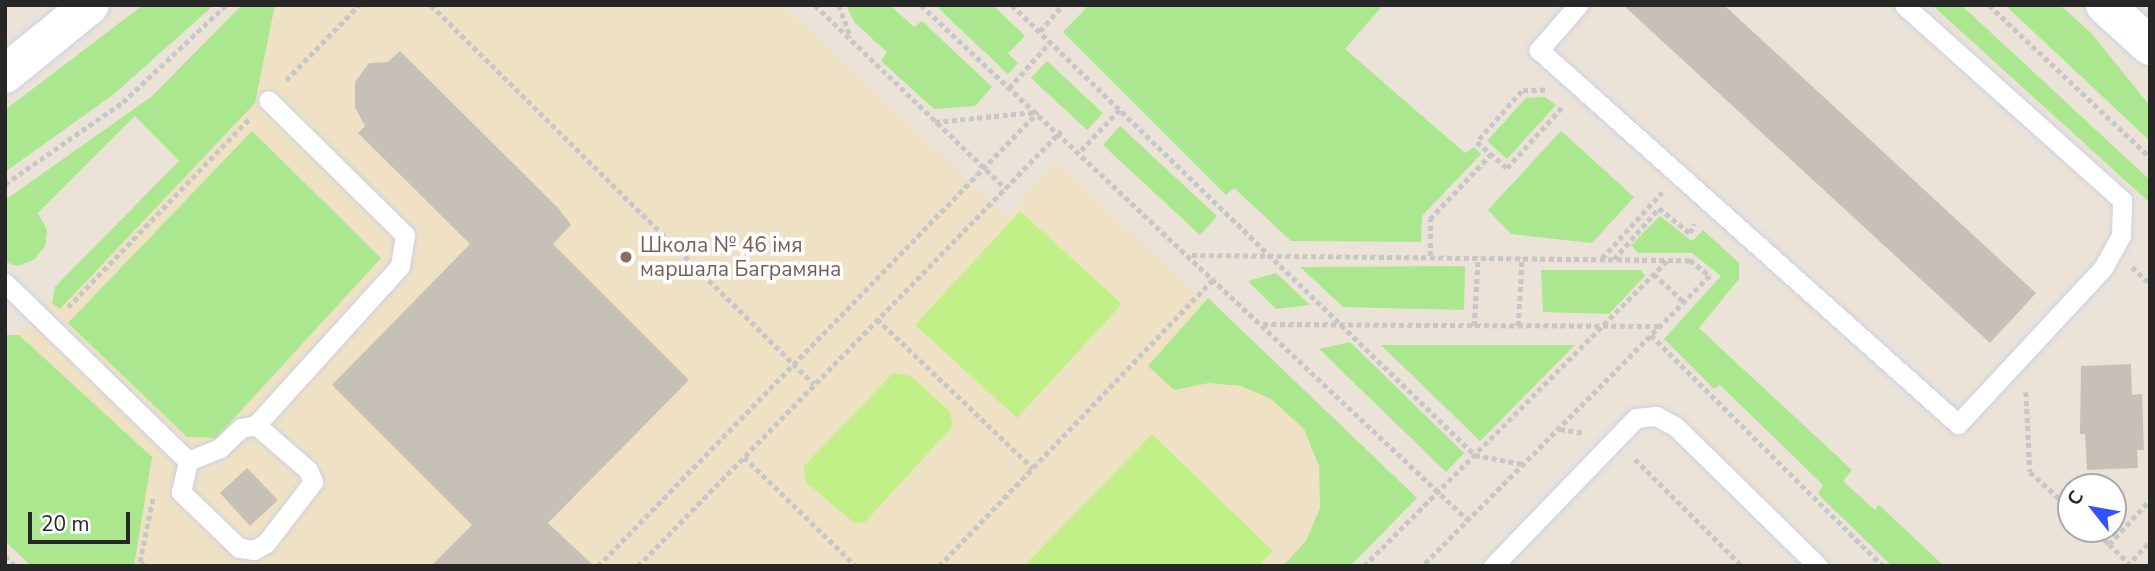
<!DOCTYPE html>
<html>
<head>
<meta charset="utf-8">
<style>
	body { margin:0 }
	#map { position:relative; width:2155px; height:571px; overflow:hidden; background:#ebe3d7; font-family:"Nunito Sans",sans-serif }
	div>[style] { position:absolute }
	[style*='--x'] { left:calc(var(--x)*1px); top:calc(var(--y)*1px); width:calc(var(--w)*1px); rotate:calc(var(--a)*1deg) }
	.education>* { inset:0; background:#efe2c4 }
	.green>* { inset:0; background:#abe78e }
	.pitch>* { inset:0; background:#c2f088 }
	.building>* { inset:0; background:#c6c0b7 }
	.path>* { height:4.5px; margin-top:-2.25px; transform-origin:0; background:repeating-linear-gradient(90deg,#c7c7c7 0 5px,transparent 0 8.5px) }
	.roads { filter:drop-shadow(0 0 2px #ccd0e2) drop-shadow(0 0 2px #ccd0e2) }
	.service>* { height:19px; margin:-9.5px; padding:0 9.5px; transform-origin:9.5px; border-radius:9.5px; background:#fff }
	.tertiary>* { height:38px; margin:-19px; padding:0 19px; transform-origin:19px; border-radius:19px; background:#fff }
	.dots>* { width:19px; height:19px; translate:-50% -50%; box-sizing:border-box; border:4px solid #fff; border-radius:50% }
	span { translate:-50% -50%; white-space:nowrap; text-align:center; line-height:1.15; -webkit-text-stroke:7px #fff; paint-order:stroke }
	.education-label { font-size:21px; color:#785e54 }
	.left { translate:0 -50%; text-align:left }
	.frame { position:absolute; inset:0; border:7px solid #272727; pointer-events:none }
	.north { position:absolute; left:2057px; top:473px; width:70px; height:70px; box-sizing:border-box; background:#fff; border:2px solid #a9a9a9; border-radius:50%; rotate:301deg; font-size:19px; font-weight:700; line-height:28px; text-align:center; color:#272727 }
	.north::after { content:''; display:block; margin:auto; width:24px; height:32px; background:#3053ff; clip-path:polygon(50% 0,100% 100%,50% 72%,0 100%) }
	.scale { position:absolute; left:28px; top:512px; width:102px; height:32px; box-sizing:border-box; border:4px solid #272727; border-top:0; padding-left:9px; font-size:21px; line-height:24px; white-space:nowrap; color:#272727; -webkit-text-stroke:5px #fff; paint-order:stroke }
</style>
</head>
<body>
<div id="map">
	<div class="education">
		<i style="clip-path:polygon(254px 5px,782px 5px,1007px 217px,1056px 162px,1385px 472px,1294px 566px,124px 566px,5px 345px,241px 111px)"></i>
	</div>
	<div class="green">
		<i style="clip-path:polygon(143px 5px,214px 5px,114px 94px,5px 172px,5px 110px)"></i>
		<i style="clip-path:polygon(242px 5px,275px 5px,255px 103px,60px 309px,52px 303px,55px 287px,179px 161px,135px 116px,38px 213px,47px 230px,45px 246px,35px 259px,18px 266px,5px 262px,5px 200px,151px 97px)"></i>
		<i style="clip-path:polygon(846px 5px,890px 5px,914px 27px,922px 21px,992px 87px,975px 106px,934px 109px,881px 61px,887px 52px,854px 22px)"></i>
		<i style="clip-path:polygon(935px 5px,993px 5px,1025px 36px,1008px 53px,1018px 63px,1008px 74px)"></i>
		<i style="clip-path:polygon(1089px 5px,1383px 5px,1345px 49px,1465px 153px,1474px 147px,1481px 154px,1422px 216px,1421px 242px,1291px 241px,1234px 188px,1226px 195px,1063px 32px)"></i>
		<i style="clip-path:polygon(1932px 5px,1961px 5px,2150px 180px,2150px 203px)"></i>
		<i style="clip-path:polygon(2005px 5px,2060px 5px,2092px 34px,2150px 106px,2150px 141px)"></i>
		<i style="clip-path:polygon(1047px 61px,1103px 113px,1087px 130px,1031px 78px)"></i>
		<i style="clip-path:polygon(1545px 97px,1556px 105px,1507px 159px,1487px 141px,1526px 98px)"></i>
		<i style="clip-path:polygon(1120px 126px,1217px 216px,1200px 235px,1103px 145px)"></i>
		<i style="clip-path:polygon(252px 131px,381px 258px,216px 438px,187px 437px,68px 323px)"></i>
		<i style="clip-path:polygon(1561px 131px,1634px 197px,1592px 243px,1511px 234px,1488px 210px)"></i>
		<i style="clip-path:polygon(1660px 216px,1692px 241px,1703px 230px,1739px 263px,1739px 279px,1699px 328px,1852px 470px,1843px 481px,1875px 510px,1879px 505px,1944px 566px,1892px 566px,1818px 494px,1823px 485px,1720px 385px,1714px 389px,1664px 339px,1721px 276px,1692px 253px,1638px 253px,1631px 245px)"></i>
		<i style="clip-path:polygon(1465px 266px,1464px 310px,1343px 307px,1300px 267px)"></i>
		<i style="clip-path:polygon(1541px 270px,1641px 270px,1645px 276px,1609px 314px,1543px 312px)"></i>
		<i style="clip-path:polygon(1276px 273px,1310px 305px,1276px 309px,1248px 281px)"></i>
		<i style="clip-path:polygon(1208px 298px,1417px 498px,1350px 566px,1283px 566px,1306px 541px,1320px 508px,1319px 466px,1304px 429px,1271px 399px,1241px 386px,1209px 383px,1174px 390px,1148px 366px)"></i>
		<i style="clip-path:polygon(5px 335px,19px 335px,152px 457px,134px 566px,31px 566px,5px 541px)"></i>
		<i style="clip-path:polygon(1350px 342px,1464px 453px,1446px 472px,1319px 349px)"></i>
		<i style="clip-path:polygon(1381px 345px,1575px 345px,1480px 441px)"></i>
	</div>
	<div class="pitch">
		<i style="clip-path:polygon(1020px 211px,1122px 304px,1017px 418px,915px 325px)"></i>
		<i style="clip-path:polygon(893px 373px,911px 376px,950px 412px,953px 426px,865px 522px,855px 524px,806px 482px,803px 467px)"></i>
		<i style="clip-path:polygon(1152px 434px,1273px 551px,1258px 566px,1024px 566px)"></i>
	</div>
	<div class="building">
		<i style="clip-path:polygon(1623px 5px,1724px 5px,2036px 293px,1990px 343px)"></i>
		<i style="clip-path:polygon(400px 51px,559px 209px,571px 225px,553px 244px,689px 380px,548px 523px,594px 566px,431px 566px,472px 525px,332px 385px,470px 244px,358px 133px,365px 126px,355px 107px,355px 82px,369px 63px,388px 62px)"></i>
		<i style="clip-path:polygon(2131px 364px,2132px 395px,2142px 394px,2144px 450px,2137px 450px,2138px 468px,2087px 470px,2085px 434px,2080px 434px,2081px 366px)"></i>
		<i style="clip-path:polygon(247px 468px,278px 500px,250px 526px,220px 493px)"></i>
	</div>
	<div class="path">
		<i style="--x:431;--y:5;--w:539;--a:44.7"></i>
		<i style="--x:815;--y:5;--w:264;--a:43.9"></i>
		<i style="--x:839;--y:5;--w:35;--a:70"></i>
		<i style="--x:921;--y:5;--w:751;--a:43.27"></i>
		<i style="--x:1012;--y:5;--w:646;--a:44.18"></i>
		<i style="--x:1475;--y:455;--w:49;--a:10.6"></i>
		<i style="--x:1989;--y:5;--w:221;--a:43.4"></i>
		<i style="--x:1040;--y:31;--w:35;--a:-49"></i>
		<i style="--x:286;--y:80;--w:105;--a:-45.8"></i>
		<i style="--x:1009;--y:88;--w:63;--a:-48.2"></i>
		<i style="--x:1545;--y:90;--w:23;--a:178"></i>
		<i style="--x:1522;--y:91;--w:68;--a:131.4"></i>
		<i style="--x:1477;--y:142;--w:40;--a:41"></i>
		<i style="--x:1507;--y:168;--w:84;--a:-47.9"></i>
		<i style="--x:935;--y:122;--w:102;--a:-5.6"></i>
		<i style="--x:1081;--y:150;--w:58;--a:-46.4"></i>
		<i style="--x:5;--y:184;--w:144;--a:-34.8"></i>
		<i style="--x:123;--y:102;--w:141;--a:-43.3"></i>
		<i style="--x:1192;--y:255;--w:498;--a:0.6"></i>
		<i style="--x:1690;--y:260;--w:26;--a:39"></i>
		<i style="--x:1710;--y:276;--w:408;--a:134.7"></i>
		<i style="--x:1430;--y:256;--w:37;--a:-90"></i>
		<i style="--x:1430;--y:219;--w:89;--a:-46.8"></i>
		<i style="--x:1602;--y:258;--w:89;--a:-47.7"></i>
		<i style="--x:1614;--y:259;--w:68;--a:-48.6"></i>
		<i style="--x:1659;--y:208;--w:40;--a:39"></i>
		<i style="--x:1690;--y:233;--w:10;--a:-66"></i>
		<i style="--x:2132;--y:267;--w:25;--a:43"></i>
		<i style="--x:1654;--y:274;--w:41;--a:43"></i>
		<i style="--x:68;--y:307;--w:264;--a:-46.1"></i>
		<i style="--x:877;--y:319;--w:216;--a:43.7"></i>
		<i style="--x:1263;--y:324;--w:396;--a:0.3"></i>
		<i style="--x:1474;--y:326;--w:69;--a:-86.7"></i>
		<i style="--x:1518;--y:326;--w:69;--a:-86.7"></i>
		<i style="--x:1651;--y:335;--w:327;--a:44.9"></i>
		<i style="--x:2026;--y:392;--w:80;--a:87.1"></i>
		<i style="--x:2030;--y:472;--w:55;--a:42.1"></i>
		<i style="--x:1560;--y:429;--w:25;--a:9"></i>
		<i style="--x:744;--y:457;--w:156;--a:44.2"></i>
		<i style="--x:1635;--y:459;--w:151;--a:45"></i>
		<i style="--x:2092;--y:529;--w:23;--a:41"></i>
		<i style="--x:2109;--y:544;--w:60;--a:-47"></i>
		<i style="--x:2109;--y:544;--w:28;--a:44"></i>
		<i style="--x:5;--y:556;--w:14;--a:45"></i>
		<i style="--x:144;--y:566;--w:6;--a:-135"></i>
		<i style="--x:140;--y:562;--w:66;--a:-78.7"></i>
		<i style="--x:598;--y:566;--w:632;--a:-45.9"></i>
		<i style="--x:638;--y:566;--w:607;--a:-45.8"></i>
		<i style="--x:939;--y:566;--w:400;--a:-46.3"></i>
		<i style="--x:1364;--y:566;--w:431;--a:-45.2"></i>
		<i style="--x:2127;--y:566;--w:34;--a:-47"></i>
	</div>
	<div class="roads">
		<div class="service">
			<i style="--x:1578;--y:5;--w:60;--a:130.9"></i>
			<i style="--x:1539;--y:50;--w:562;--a:41.75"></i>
			<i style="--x:1958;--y:424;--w:213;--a:-47.1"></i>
			<i style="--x:2103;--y:268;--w:38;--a:-61"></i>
			<i style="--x:2121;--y:235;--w:35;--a:-88"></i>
			<i style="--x:2122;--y:200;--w:292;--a:-138.2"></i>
			<i style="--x:5;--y:283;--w:255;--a:44.2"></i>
			<i style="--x:256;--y:425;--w:215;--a:-47.8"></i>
			<i style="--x:400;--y:266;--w:31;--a:-81"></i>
			<i style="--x:405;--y:235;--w:192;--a:-135.4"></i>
			<i style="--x:256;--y:425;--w:69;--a:40.9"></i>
			<i style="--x:308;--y:470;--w:13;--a:67"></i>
			<i style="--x:313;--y:482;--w:77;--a:127.6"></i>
			<i style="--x:266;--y:543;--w:14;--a:150"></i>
			<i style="--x:254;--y:550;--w:15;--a:-172"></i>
			<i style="--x:239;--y:548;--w:81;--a:-136"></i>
			<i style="--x:181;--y:492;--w:32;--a:-77"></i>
			<i style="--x:188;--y:461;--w:35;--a:-22"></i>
			<i style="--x:220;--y:448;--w:29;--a:-44"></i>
			<i style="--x:241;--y:428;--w:15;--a:-11"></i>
			<i style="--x:1493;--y:566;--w:206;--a:-46"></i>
			<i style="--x:1636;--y:418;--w:20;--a:-6"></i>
			<i style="--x:1656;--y:416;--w:21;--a:28"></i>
			<i style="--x:1675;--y:426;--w:200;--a:44.4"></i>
		</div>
		<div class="tertiary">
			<i style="--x:2105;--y:5;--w:61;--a:42.3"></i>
			<i style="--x:5;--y:74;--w:109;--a:-39.1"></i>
		</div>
	</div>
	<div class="dots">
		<i style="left:626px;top:257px;background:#8d6e63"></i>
	</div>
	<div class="education-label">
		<span class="left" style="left:640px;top:257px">Школа № 46 імя<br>маршала Баграмяна</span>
	</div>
	<div class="frame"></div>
	<div class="north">С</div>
	<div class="scale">20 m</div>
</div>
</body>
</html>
